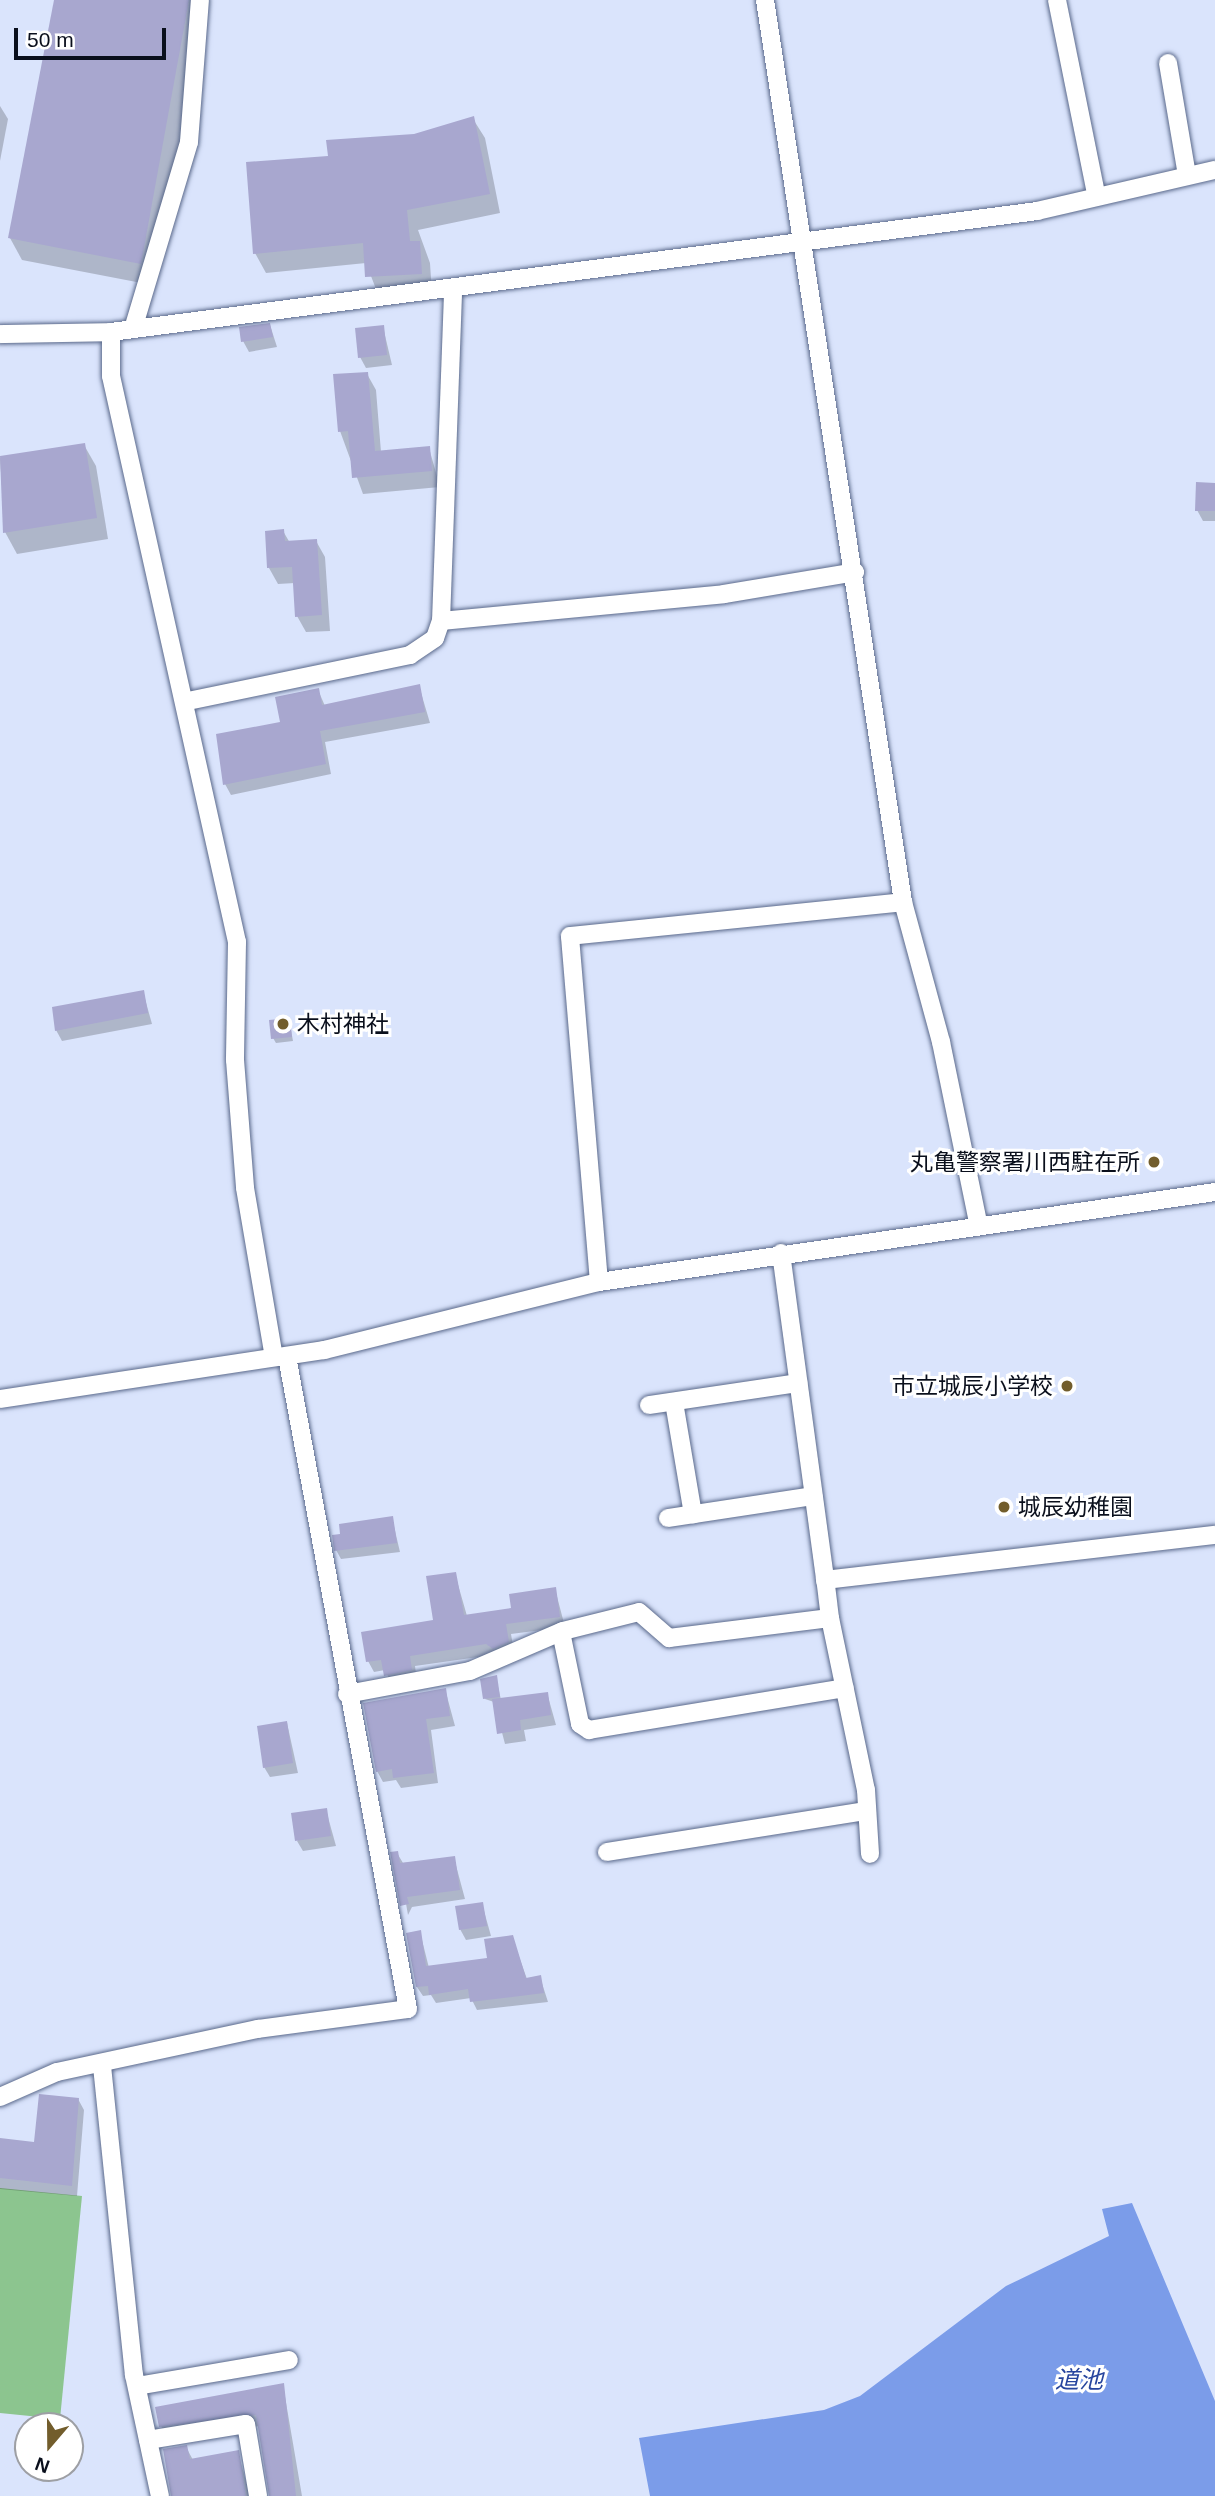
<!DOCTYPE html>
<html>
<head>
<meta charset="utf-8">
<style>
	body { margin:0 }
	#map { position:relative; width:1215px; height:2496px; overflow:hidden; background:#dae4fc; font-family:Helvetica,"Noto Sans JP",sans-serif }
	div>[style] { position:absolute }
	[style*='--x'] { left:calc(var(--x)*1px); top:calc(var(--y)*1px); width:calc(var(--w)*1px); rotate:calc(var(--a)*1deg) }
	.green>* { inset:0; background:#8cc58f }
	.water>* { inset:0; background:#7b9ce9 }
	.shadow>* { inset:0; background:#0003 }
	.building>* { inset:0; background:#a8a7cf }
	.roads { filter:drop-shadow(0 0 2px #5a698b) drop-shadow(0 0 2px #5a698b) }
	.street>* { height:18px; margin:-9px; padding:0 9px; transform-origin:9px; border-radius:9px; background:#fff }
	.dots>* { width:19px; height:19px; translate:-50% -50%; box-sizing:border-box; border:4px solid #fff; border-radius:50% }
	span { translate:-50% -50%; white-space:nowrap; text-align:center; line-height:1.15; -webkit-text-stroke:6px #fff; paint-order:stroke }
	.poi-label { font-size:23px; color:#0a0f1c }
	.left { translate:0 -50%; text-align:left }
	.right { translate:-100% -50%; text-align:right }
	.water-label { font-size:24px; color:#27459e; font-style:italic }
	.north { position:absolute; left:14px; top:2412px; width:70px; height:70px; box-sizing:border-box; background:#fff; border:2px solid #9d9fa4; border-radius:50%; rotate:200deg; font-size:19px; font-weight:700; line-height:28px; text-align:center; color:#0a0f1c }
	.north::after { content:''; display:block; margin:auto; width:24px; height:32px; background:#725d2c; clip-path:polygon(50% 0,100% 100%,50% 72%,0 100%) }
	.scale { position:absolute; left:14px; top:28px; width:152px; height:32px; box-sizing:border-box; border:4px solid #0a0f1c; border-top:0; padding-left:9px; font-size:21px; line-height:24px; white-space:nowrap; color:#0a0f1c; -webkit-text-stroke:5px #fff; paint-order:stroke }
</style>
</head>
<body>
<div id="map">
	<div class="green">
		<i style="clip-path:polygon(0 2188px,82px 2196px,60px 2419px,0 2413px)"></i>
	</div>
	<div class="water">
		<i style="clip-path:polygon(1132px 2203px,1215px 2401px,1215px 2496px,650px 2496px,639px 2438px,824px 2410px,860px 2396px,1006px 2286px,1109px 2236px,1102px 2209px)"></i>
	</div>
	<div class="shadow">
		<i style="clip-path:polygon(56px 0,208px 0,152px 285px,22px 260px,10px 238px)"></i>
		<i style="clip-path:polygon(0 106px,8px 119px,0 161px)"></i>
		<i style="clip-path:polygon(473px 119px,485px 138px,500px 213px,418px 230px,430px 263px,432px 294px,379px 297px,366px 263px,266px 273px,255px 253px,330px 158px)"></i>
		<i style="clip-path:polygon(270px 325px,277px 347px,249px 352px,243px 341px)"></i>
		<i style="clip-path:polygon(383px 327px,392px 365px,366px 368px,360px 357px)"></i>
		<i style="clip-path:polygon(367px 374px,376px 390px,381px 452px,429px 448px,440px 487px,363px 494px,340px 431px)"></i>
		<i style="clip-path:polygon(84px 445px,96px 466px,108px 539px,17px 554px,5px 532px,0 458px)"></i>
		<i style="clip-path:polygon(1215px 485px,1215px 521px,1203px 521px,1197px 510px)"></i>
		<i style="clip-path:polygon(283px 531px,290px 543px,316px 541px,325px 557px,330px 631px,306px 632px,297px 616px,295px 583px,278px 584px,269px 568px)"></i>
		<i style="clip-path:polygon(419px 686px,430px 723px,325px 742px,331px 774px,231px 795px,225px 784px,318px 690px,325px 706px)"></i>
		<i style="clip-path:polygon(143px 992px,152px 1024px,62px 1041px,56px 1030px)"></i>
		<i style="clip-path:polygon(289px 1020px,293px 1041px,276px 1043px,273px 1038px)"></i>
		<i style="clip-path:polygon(392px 1518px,400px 1552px,341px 1559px,336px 1550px)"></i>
		<i style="clip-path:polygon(455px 1574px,467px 1616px,513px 1609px,555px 1589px,565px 1627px,511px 1634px,514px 1652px,415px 1666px,417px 1681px,392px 1685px,385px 1670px,374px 1672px,368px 1661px,435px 1622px)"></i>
		<i style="clip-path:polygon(496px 1677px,501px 1700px,547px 1693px,556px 1725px,524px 1730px,526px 1741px,505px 1744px,494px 1702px,485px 1699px)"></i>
		<i style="clip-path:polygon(445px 1689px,455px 1726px,431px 1730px,438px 1783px,401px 1788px,396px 1780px,383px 1782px,377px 1771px)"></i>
		<i style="clip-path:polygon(287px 1723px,298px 1773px,270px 1777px,264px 1767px)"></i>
		<i style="clip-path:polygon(326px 1810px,336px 1846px,303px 1851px,297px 1841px)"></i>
		<i style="clip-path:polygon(397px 1853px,403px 1863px,454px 1858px,465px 1899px,412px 1907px,408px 1915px)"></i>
		<i style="clip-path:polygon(482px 1904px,491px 1936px,466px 1940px,460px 1929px)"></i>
		<i style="clip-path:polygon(420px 1932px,429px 1968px,489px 1959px,512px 1937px,527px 1979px,540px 1977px,548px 2002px,477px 2010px,471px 1998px,436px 2003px,431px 1995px,423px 1996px,417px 1987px)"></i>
		<i style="clip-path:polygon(78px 2099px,84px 2110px,77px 2196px,0 2189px,0 2139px,36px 2144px)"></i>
		<i style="clip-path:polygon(283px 2385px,302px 2496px,270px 2496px,260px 2426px,167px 2437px,161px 2426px)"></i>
		<i style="clip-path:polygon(186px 2447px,193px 2460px,238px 2452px,250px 2496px,175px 2496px)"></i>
	</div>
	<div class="building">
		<i style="clip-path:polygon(54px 0,189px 0,141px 264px,8px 238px)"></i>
		<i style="clip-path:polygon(474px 116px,490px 194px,407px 210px,410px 241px,420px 241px,422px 274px,365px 277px,363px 243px,253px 254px,246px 162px,328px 156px,326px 140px,414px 134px)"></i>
		<i style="clip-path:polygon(270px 323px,273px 337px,241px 342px,239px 327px)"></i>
		<i style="clip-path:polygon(384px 325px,387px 355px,358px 358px,355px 328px)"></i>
		<i style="clip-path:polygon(368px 372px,375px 451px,430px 446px,432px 471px,352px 478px,348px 431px,338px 432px,333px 374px)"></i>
		<i style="clip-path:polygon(85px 443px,97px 518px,3px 533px,0 456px)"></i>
		<i style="clip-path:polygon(1196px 482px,1215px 483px,1215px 511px,1195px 511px)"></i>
		<i style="clip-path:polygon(284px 529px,285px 541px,317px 539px,322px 615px,295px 617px,292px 567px,267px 568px,265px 531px)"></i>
		<i style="clip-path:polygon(420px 684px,425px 712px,320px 731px,326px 764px,223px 785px,216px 734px,280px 722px,275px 697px,319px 688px,322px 705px)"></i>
		<i style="clip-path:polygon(144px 990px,148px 1013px,55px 1031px,52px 1007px)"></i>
		<i style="clip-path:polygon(290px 1018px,292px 1037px,271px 1039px,269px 1020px)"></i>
		<i style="clip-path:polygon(393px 1516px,397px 1543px,334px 1551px,332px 1535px,340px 1534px,339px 1524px)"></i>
		<i style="clip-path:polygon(456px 1572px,464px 1615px,511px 1608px,509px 1594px,556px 1587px,560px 1617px,506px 1624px,509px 1642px,493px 1649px,486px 1644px,410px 1656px,412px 1670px,384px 1676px,381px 1660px,366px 1662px,361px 1632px,433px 1620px,426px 1576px)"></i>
		<i style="clip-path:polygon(497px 1675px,500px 1697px,483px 1699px,480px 1679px)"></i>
		<i style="clip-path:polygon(446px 1688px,450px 1716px,426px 1719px,434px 1773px,393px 1778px,392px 1769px,376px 1772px,363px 1703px)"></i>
		<i style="clip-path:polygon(548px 1692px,551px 1715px,520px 1720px,521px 1730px,497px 1734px,492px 1699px)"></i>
		<i style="clip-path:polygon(287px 1721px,293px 1763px,263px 1768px,257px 1726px)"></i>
		<i style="clip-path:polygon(327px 1808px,331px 1836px,295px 1841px,291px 1813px)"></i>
		<i style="clip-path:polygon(398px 1851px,400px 1863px,455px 1856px,460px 1890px,407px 1897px,409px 1904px,400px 1906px,390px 1852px)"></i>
		<i style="clip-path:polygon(483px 1902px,487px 1926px,459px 1930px,455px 1906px)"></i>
		<i style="clip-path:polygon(421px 1930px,426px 1966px,487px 1958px,484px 1939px,513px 1935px,526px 1978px,541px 1975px,544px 1993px,470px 2002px,468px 1989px,429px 1995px,428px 1986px,416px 1987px,406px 1933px)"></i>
		<i style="clip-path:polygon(39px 2094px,79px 2098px,72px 2186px,0 2178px,0 2138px,34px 2142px)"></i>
		<i style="clip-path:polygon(284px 2383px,296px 2496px,269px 2496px,256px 2415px,159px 2427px,155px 2407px)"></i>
		<i style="clip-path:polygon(187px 2445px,190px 2459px,239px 2450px,246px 2496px,171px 2496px,163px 2449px)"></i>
	</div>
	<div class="roads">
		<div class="street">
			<i style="--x:765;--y:0;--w:912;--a:81.3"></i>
			<i style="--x:903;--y:902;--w:145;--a:74.8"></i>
			<i style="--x:941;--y:1042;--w:185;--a:78.4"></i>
			<i style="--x:1057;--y:0;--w:198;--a:78.6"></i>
			<i style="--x:1168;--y:63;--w:114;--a:80.4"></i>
			<i style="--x:133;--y:329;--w:195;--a:-73.3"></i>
			<i style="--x:189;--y:142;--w:142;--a:-85.6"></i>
			<i style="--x:111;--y:332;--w:44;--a:90"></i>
			<i style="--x:111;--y:376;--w:580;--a:77.45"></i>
			<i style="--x:237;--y:942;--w:118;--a:91"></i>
			<i style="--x:235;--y:1060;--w:128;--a:85.5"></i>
			<i style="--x:245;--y:1188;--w:171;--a:80.3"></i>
			<i style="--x:0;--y:334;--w:111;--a:-1"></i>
			<i style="--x:111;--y:332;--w:934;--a:-7.44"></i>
			<i style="--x:1037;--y:211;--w:183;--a:-13"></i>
			<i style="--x:441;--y:621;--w:284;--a:-5.4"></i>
			<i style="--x:724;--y:594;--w:133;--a:-9.5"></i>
			<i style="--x:188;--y:701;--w:227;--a:-11.7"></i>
			<i style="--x:410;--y:655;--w:30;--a:-34"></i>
			<i style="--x:435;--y:638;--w:18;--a:-71"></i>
			<i style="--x:441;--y:621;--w:333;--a:-87.9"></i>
			<i style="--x:781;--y:1253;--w:330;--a:82.3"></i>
			<i style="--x:599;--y:1282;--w:347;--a:-94.8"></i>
			<i style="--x:570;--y:936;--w:335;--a:-5.8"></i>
			<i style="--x:0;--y:1399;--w:328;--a:-8.6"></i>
			<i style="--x:324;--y:1350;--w:283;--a:-13.9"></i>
			<i style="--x:599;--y:1282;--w:623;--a:-8.31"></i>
			<i style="--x:674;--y:1402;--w:114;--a:80.4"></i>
			<i style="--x:649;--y:1405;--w:151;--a:-8.4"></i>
			<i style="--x:668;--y:1518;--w:147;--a:-8.6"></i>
			<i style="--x:830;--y:1618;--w:176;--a:78.2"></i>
			<i style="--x:866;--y:1790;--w:64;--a:86.4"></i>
			<i style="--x:561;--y:1632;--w:94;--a:78.3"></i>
			<i style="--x:580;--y:1724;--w:11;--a:34"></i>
			<i style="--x:589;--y:1730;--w:259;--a:-9.3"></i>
			<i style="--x:347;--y:1694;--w:125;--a:-10.6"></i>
			<i style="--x:470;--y:1671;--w:101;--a:-23.3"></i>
			<i style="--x:563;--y:1631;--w:78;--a:-14"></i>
			<i style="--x:639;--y:1612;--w:40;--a:41"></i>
			<i style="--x:669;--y:1638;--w:162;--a:-7.1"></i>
			<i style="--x:830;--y:1618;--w:38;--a:-97"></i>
			<i style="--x:825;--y:1580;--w:393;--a:-6.6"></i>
			<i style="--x:607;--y:1852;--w:263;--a:-9"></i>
			<i style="--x:102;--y:2066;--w:311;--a:84.1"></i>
			<i style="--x:134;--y:2375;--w:124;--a:77.9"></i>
			<i style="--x:0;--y:2097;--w:62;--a:-23.7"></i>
			<i style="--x:57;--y:2072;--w:206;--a:-12.1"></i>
			<i style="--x:258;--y:2029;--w:151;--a:-7.6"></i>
			<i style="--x:408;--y:2009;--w:663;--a:-100.51"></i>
			<i style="--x:137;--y:2386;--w:154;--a:-9.7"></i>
			<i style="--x:148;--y:2440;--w:99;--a:-9.3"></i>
			<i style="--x:246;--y:2424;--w:73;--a:80.5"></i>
		</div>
	</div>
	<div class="dots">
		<i style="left:283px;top:1024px;background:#725d2c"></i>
		<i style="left:1154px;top:1162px;background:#725d2c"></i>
		<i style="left:1067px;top:1386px;background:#725d2c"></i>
		<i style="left:1004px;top:1507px;background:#725d2c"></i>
	</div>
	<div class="poi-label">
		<span class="left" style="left:297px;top:1024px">木村神社</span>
		<span class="right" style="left:1140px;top:1162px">丸亀警察署川西駐在所</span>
		<span class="right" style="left:1053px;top:1386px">市立城辰小学校</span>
		<span class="left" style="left:1018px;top:1507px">城辰幼稚園</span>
	</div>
	<div class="water-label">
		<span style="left:1079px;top:2380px">道池</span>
	</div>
	<div class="north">N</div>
	<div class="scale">50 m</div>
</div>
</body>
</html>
